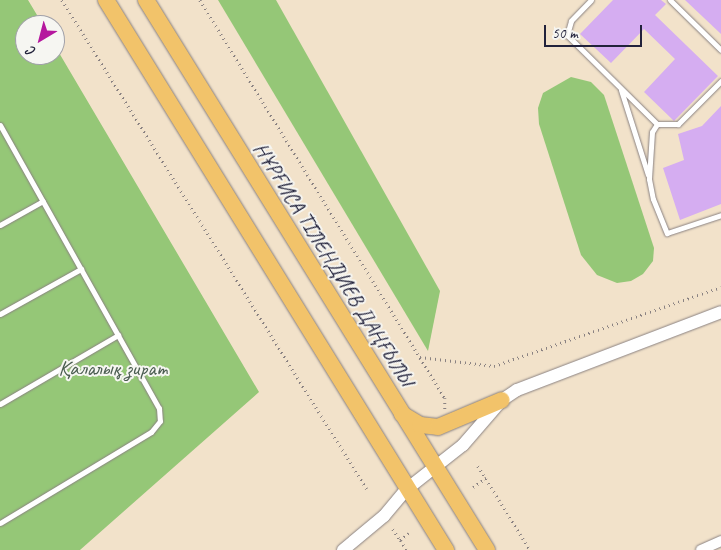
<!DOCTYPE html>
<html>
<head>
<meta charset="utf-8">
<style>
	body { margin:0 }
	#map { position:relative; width:721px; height:550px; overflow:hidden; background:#f2e2ca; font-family:Caveat,sans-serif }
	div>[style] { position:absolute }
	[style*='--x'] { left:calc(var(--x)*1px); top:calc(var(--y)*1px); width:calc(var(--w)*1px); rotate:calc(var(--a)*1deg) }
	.green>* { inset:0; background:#95c777 }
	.building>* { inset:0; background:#d5adf1 }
	.path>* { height:2.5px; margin-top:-1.25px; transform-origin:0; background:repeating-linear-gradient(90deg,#8a8282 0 1px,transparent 0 5px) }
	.roads { filter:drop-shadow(0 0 1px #8a8282) drop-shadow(0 0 1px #8a8282) }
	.service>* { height:5px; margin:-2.5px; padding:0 2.5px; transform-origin:2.5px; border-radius:2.5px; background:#fff }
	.minor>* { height:10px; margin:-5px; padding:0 5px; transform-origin:5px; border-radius:5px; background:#fff }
	.tertiary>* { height:12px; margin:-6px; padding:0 6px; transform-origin:6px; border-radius:6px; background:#fff }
	.primary>* { height:16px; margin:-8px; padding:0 8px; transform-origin:8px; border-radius:8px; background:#f2c36a }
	span { translate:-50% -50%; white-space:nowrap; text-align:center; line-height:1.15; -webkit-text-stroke:4px #f6f6f2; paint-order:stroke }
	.street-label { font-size:21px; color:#22223b }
	.park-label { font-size:21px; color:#4a5c50 }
	.north { position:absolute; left:15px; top:15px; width:50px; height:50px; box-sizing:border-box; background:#f6f6f2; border:1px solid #a1a1a9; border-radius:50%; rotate:217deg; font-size:14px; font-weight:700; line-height:20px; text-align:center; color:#22223b }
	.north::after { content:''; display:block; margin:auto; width:18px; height:22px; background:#b5179e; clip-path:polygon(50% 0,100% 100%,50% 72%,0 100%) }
	.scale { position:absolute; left:544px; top:25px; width:98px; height:22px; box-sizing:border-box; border:2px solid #22223b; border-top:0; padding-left:6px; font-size:15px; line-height:18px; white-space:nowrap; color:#22223b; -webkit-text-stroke:4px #f6f6f2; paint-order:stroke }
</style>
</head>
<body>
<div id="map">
	<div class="green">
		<i style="clip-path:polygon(0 0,28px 0,43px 25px,25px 25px,25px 55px,55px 55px,55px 46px,259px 392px,80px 550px,0 550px)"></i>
		<i style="clip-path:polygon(218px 0,276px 0,440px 291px,428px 351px)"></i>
		<i style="clip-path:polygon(571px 77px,591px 82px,604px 95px,654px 248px,653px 261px,643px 274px,631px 281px,617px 283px,597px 275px,581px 255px,539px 124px,538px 108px,543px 93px)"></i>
	</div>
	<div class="building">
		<i style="clip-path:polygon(613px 0,661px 0,666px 4px,655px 15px,718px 76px,674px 121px,644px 92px,675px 59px,644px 29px,611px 63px,580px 34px)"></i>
		<i style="clip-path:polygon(685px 0,721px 0,721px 34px)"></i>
		<i style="clip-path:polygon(721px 106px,721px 204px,680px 220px,663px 168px,684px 160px,678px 134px,702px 126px)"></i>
	</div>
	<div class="path">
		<i style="--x:62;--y:0;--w:576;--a:58.05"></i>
		<i style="--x:200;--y:0;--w:467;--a:58.4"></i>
		<i style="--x:445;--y:398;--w:11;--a:90"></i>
		<i style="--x:420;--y:357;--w:75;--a:6.9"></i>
		<i style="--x:494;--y:366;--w:240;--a:-19.2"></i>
		<i style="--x:478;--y:466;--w:99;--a:58.2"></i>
		<i style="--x:473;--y:487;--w:16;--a:-35"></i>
		<i style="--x:393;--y:529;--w:13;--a:58"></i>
		<i style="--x:406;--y:550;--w:12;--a:-121"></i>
		<i style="--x:400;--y:540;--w:11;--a:-38"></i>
	</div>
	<div class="roads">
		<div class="service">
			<i style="--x:591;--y:0;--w:29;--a:134"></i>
			<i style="--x:571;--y:21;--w:15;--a:106"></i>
			<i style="--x:567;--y:35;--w:127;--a:44.7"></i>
			<i style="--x:670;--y:0;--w:71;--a:44.4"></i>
			<i style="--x:721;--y:81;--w:61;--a:135"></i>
			<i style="--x:678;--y:124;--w:21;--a:180"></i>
			<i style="--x:657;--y:124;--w:9;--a:122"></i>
			<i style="--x:652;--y:132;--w:47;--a:93.7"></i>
			<i style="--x:649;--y:179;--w:20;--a:79"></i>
			<i style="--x:653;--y:199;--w:37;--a:68"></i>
			<i style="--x:667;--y:233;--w:57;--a:-18.4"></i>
			<i style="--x:621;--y:90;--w:89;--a:72.4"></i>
			<i style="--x:0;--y:125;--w:325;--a:60.7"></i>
			<i style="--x:159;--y:408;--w:13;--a:86"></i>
			<i style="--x:160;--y:421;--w:14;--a:129"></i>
			<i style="--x:151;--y:432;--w:176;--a:148.9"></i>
			<i style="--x:0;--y:225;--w:49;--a:-29.2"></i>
			<i style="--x:0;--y:314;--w:93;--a:-29.1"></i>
			<i style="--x:0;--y:404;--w:137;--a:-30.3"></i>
		</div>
		<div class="minor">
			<i style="--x:701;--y:550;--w:22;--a:-24"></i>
		</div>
		<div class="tertiary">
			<i style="--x:343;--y:550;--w:53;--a:-39.7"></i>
			<i style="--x:384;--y:516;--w:35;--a:-50"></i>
			<i style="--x:407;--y:489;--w:71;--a:-38.2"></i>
			<i style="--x:463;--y:445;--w:60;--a:-49.1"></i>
			<i style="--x:502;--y:400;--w:18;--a:-34"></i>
			<i style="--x:517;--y:390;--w:218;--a:-20.9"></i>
		</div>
		<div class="primary">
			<i style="--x:106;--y:0;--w:647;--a:58.28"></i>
			<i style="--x:146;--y:0;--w:647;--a:58.2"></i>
			<i style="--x:402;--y:414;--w:21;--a:31"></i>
			<i style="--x:420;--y:425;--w:18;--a:6"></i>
			<i style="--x:438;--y:427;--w:69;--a:-22.9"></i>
		</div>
	</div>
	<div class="street-label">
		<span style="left:334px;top:264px;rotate:58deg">НҰРҒИСА ТІЛЕНДИЕВ ДАҢҒЫЛЫ</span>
	</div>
	<div class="park-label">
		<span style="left:113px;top:368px">Қалалық зират</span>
	</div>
	<div class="north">С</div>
	<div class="scale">50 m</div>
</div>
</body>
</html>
